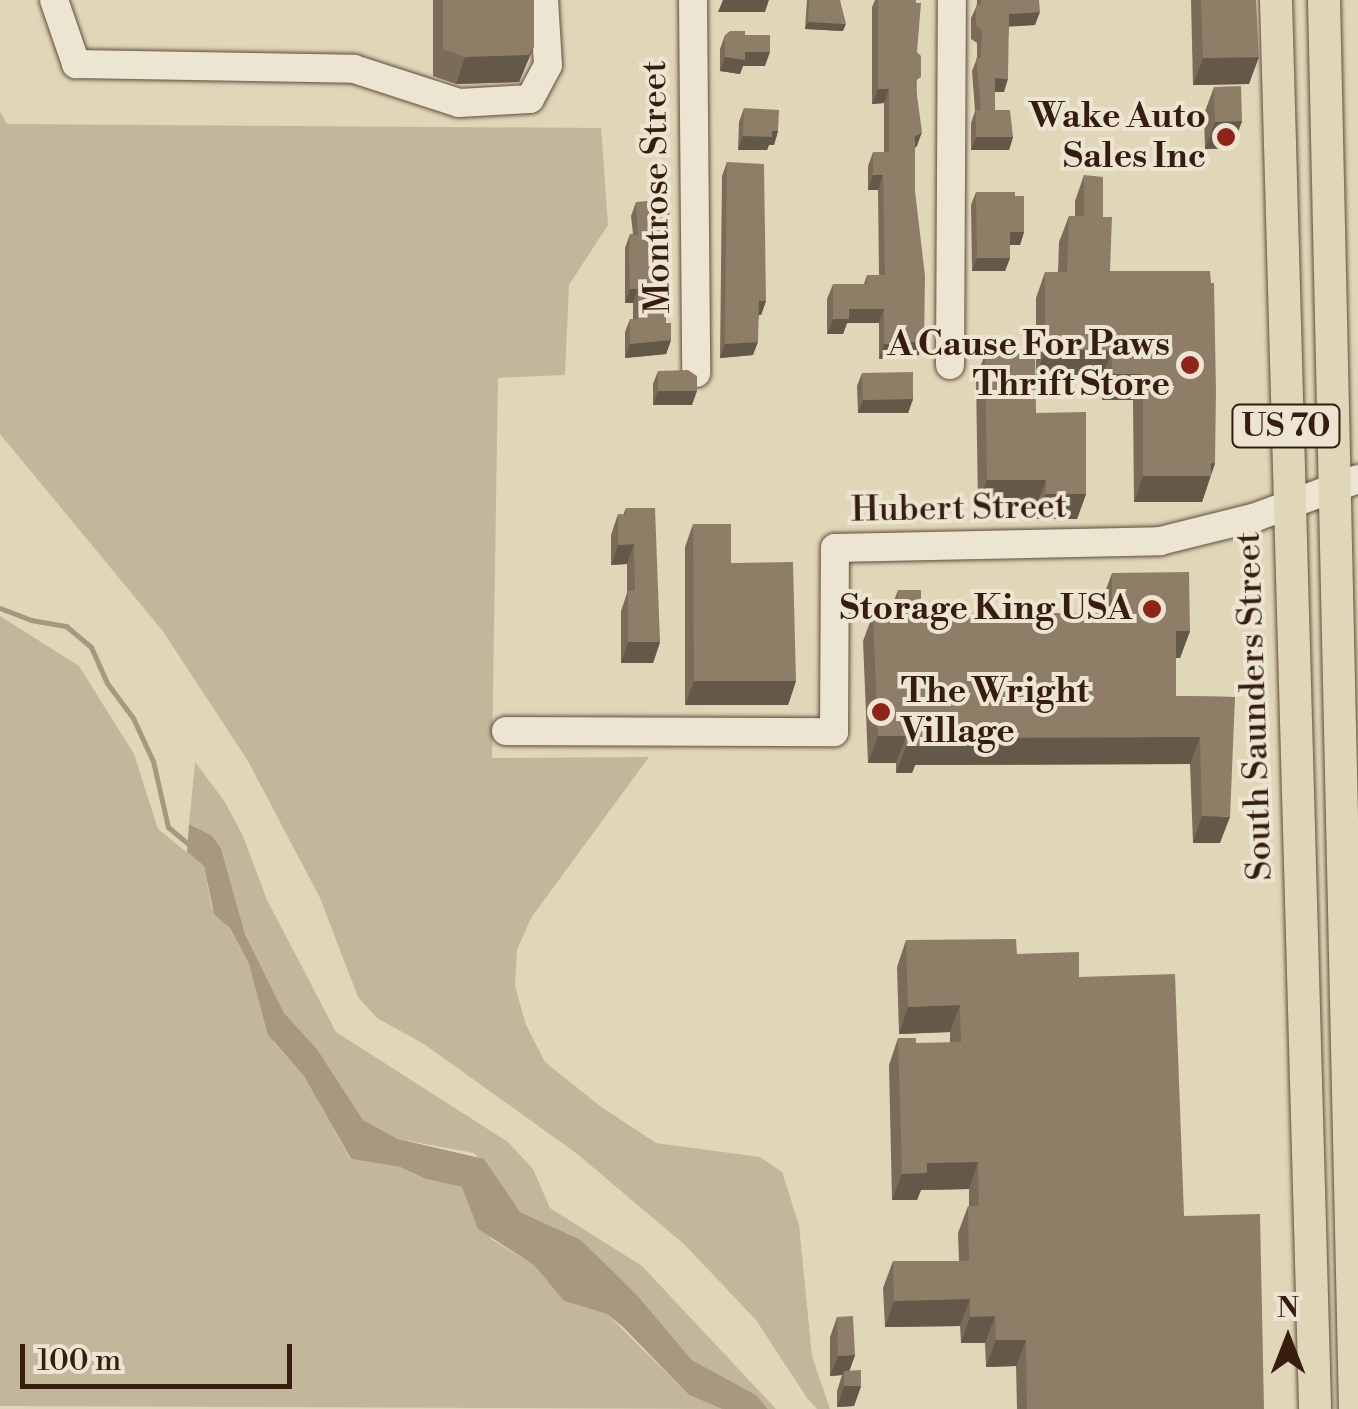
<!DOCTYPE html>
<html>
<head>
<meta charset="utf-8">
<style>
	body { margin:0 }
	#map { position:relative; width:1358px; height:1409px; overflow:hidden; background:#e0d7b8; font-family:"Libre Bodoni",serif }
	div>[style] { position:absolute }
	[style*='--x'] { left:calc(var(--x)*1px); top:calc(var(--y)*1px); width:calc(var(--w)*1px); rotate:calc(var(--a)*1deg) }
	.green>* { inset:0; background:#c3b79b }
	.water>* { inset:0; background:#a7987f }
	.stream>* { height:5px; margin:-2.5px; padding:0 2.5px; transform-origin:2.5px; border-radius:2.5px; background:#a7987f }
	.roads { filter:drop-shadow(0 0 2px #614c3a) drop-shadow(0 0 2px #614c3a) }
	.minor>* { height:28px; margin:-14px; padding:0 14px; transform-origin:14px; border-radius:14px; background:#ebe5d1 }
	.major>* { height:32px; margin:-16px; padding:0 16px; transform-origin:16px; border-radius:16px; background:#e0d7b8 }
	.wall>* { inset:0; background:#7b6c59 }
	.shaded-wall>* { inset:0; background:#645848 }
	.building>* { inset:0; background:#8f7e67 }
	.dots>* { width:28px; height:28px; translate:-50% -50%; box-sizing:border-box; border:5px solid #ebe5d1; border-radius:50% }
	span { translate:-50% -50%; white-space:nowrap; text-align:center; line-height:1.15; -webkit-text-stroke:8px #ebe5d1; paint-order:stroke }
	.shield-label span { padding:2px 8px; background:#ebe5d1; border:2px solid; border-radius:8px; -webkit-text-stroke-width:0 }
	.shield-label { font-size:32px; color:#371d10; font-weight:700 }
	.poi-label { font-size:35px; color:#371d10; font-weight:700 }
	.right { translate:-100% -50%; text-align:right }
	.left { translate:0 -50%; text-align:left }
	.street-label { font-size:35px; color:#371d10 }
	.north { position:absolute; left:1238px; top:1289px; width:100px; height:100px; -webkit-text-stroke:8px #ebe5d1; paint-order:stroke; rotate:0deg; font-size:28px; font-weight:700; line-height:40px; text-align:center; color:#371d10 }
	.north::after { content:''; display:block; margin:auto; width:35px; height:45px; background:#371d10; clip-path:polygon(50% 0,100% 100%,50% 72%,0 100%) }
	.scale { position:absolute; left:20px; top:1344px; width:272px; height:45px; box-sizing:border-box; border:5px solid #371d10; border-top:0; padding-left:12px; font-size:30px; line-height:35px; white-space:nowrap; color:#371d10; -webkit-text-stroke:8px #ebe5d1; paint-order:stroke }
</style>
</head>
<body>
<div id="map">
	<div class="green">
		<i style="clip-path:polygon(0 112px,7px 124px,601px 128px,608px 225px,569px 285px,565px 375px,498px 378px,492px 758px,649px 757px,531px 918px,517px 950px,515px 986px,526px 1025px,545px 1062px,600px 1106px,656px 1143px,760px 1157px,782px 1172px,799px 1225px,812px 1356px,830px 1409px,817px 1409px,807px 1398px,756px 1320px,685px 1245px,576px 1153px,424px 1044px,377px 1018px,358px 997px,320px 898px,248px 761px,162px 630px,0 434px)"></i>
		<i style="clip-path:polygon(0 616px,79px 666px,134px 754px,158px 829px,204px 866px,212px 909px,229px 927px,249px 964px,274px 1043px,304px 1075px,350px 1159px,400px 1167px,426px 1179px,462px 1187px,491px 1239px,534px 1265px,564px 1301px,607px 1314px,689px 1395px,722px 1409px,0 1406px)"></i>
		<i style="clip-path:polygon(195px 762px,225px 802px,243px 836px,267px 900px,336px 1032px,508px 1142px,533px 1169px,550px 1208px,642px 1266px,776px 1409px,768px 1409px,756px 1395px,692px 1360px,636px 1294px,581px 1240px,520px 1212px,474px 1153px,398px 1139px,363px 1120px,317px 1049px,284px 1013px,245px 934px,221px 848px,211px 835px,189px 824px)"></i>
	</div>
	<div class="water">
		<i style="clip-path:polygon(189px 824px,211px 835px,221px 848px,245px 934px,284px 1013px,317px 1049px,363px 1120px,398px 1139px,484px 1159px,520px 1212px,581px 1240px,636px 1294px,692px 1360px,756px 1395px,768px 1409px,722px 1409px,689px 1395px,623px 1327px,607px 1314px,564px 1301px,534px 1265px,478px 1229px,462px 1187px,426px 1179px,400px 1167px,351px 1159px,304px 1076px,268px 1035px,249px 964px,230px 928px,214px 914px,204px 866px,187px 852px)"></i>
	</div>
	<div class="stream">
		<i style="--x:0;--y:608;--w:33;--a:21"></i>
		<i style="--x:31;--y:620;--w:36;--a:10"></i>
		<i style="--x:66;--y:626;--w:33;--a:40"></i>
		<i style="--x:91;--y:647;--w:39;--a:66"></i>
		<i style="--x:107;--y:683;--w:44;--a:53.4"></i>
		<i style="--x:133;--y:718;--w:47;--a:65.1"></i>
		<i style="--x:153;--y:761;--w:68;--a:77.2"></i>
		<i style="--x:168;--y:827;--w:31;--a:40"></i>
	</div>
	<div class="roads">
		<div class="minor">
			<i style="--x:54;--y:0;--w:68;--a:71"></i>
			<i style="--x:76;--y:64;--w:278;--a:1"></i>
			<i style="--x:354;--y:69;--w:110;--a:17.9"></i>
			<i style="--x:459;--y:103;--w:71;--a:-3.2"></i>
			<i style="--x:530;--y:99;--w:38;--a:-62"></i>
			<i style="--x:548;--y:65;--w:65;--a:-93.5"></i>
			<i style="--x:693;--y:0;--w:373;--a:89.5"></i>
			<i style="--x:950;--y:365;--w:365;--a:-89.7"></i>
			<i style="--x:506;--y:731;--w:328;--a:0.2"></i>
			<i style="--x:834;--y:732;--w:184;--a:-89.7"></i>
			<i style="--x:835;--y:548;--w:325;--a:-1.2"></i>
			<i style="--x:1160;--y:541;--w:99;--a:-14"></i>
			<i style="--x:1256;--y:517;--w:109;--a:-20.4"></i>
		</div>
		<div class="major">
			<i style="--x:1276;--y:0;--w:1410;--a:88.41"></i>
			<i style="--x:1324;--y:0;--w:1409;--a:88.74"></i>
		</div>
	</div>
	<div class="wall">
		<i style="clip-path:polygon(433px 0,534px 0,534px 46px,519px 82px,456px 84px,433px 76px)"></i>
		<i style="clip-path:polygon(807px 0,840px 0,843px 31px,805px 29px)"></i>
		<i style="clip-path:polygon(875px 0,916px 0,917px 146px,915px 148px,915px 191px,919px 355px,879px 359px,879px 323px,847px 323px,843px 334px,827px 334px,827px 299px,833px 284px,864px 284px,867px 275px,879px 275px,878px 190px,868px 190px,868px 166px,873px 152px,884px 152px,884px 103px,872px 104px,872px 7px)"></i>
		<i style="clip-path:polygon(977px 0,1039px 0,1035px 25px,1009px 26px,1004px 92px,995px 92px,995px 110px,1013px 137px,1009px 150px,971px 150px,971px 123px,975px 111px,972px 71px,977px 58px,977px 43px,971px 39px,971px 18px,977px 5px)"></i>
		<i style="clip-path:polygon(1191px 0,1256px 0,1249px 84px,1193px 85px)"></i>
		<i style="clip-path:polygon(725px 35px,745px 35px,765px 66px,743px 66px,740px 74px,720px 71px,720px 49px)"></i>
		<i style="clip-path:polygon(1214px 87px,1242px 121px,1232px 148px,1205px 149px,1204px 114px)"></i>
		<i style="clip-path:polygon(744px 108px,778px 131px,774px 145px,769px 145px,767px 150px,738px 150px,739px 122px)"></i>
		<i style="clip-path:polygon(727px 162px,766px 301px,761px 315px,759px 315px,753px 355px,720px 358px,722px 176px)"></i>
		<i style="clip-path:polygon(1084px 175px,1103px 217px,1110px 271px,1215px 463px,1202px 502px,1134px 502px,1133px 400px,1102px 400px,1103px 376px,1036px 376px,1036px 298px,1045px 272px,1058px 272px,1059px 242px,1069px 216px,1075px 216px,1075px 201px)"></i>
		<i style="clip-path:polygon(976px 192px,1015px 196px,1024px 232px,1020px 245px,1010px 245px,1010px 258px,1005px 271px,972px 271px,971px 205px)"></i>
		<i style="clip-path:polygon(636px 202px,671px 295px,666px 307px,666px 323px,671px 340px,666px 354px,625px 358px,625px 332px,630px 319px,633px 319px,633px 303px,625px 303px,625px 248px,630px 234px,633px 234px,631px 216px)"></i>
		<i style="clip-path:polygon(985px 354px,1036px 413px,1086px 494px,1077px 519px,1037px 519px,1037px 504px,978px 505px,976px 379px)"></i>
		<i style="clip-path:polygon(658px 371px,692px 405px,653px 405px,653px 384px)"></i>
		<i style="clip-path:polygon(862px 373px,913px 399px,908px 413px,858px 413px,857px 386px)"></i>
		<i style="clip-path:polygon(626px 508px,660px 642px,653px 663px,621px 663px,621px 611px,627px 593px,627px 564px,611px 565px,611px 535px,618px 514px,623px 515px)"></i>
		<i style="clip-path:polygon(693px 524px,731px 563px,796px 681px,788px 705px,685px 705px,685px 547px)"></i>
		<i style="clip-path:polygon(1112px 573px,1190px 631px,1180px 658px,1176px 658px,1176px 696px,1235px 697px,1220px 843px,1193px 843px,1190px 764px,915px 765px,912px 773px,896px 773px,896px 763px,868px 763px,863px 641px,873px 614px,889px 614px,898px 590px,921px 614px,1102px 613px,1102px 600px)"></i>
		<i style="clip-path:polygon(906px 940px,1017px 954px,1079px 977px,1184px 1216px,1264px 1409px,1017px 1409px,1016px 1366px,986px 1367px,985px 1343px,961px 1343px,960px 1326px,885px 1327px,883px 1288px,893px 1261px,959px 1261px,958px 1233px,968px 1206px,969px 1206px,969px 1189px,921px 1190px,917px 1200px,892px 1200px,889px 1065px,898px 1038px,916px 1043px,950px 1043px,950px 1032px,899px 1034px,897px 967px)"></i>
		<i style="clip-path:polygon(837px 1317px,855px 1355px,849px 1371px,861px 1386px,854px 1406px,837px 1407px,837px 1391px,842px 1375px,830px 1376px,830px 1337px)"></i>
	</div>
	<div class="shaded-wall">
		<i style="clip-path:polygon(723px 0,769px 0,765px 12px,718px 12px)"></i>
		<i style="clip-path:polygon(1040px 12px,1035px 25px,1004px 27px,1009px 14px)"></i>
		<i style="clip-path:polygon(808px 22px,846px 24px,843px 31px,805px 29px)"></i>
		<i style="clip-path:polygon(534px 46px,519px 82px,456px 84px,465px 57px)"></i>
		<i style="clip-path:polygon(745px 52px,770px 52px,765px 66px,743px 66px,740px 74px,720px 71px,725px 57px)"></i>
		<i style="clip-path:polygon(1259px 57px,1249px 84px,1193px 85px,1203px 58px)"></i>
		<i style="clip-path:polygon(995px 78px,1008px 79px,1004px 92px,990px 92px)"></i>
		<i style="clip-path:polygon(878px 89px,889px 89px,884px 103px,872px 104px)"></i>
		<i style="clip-path:polygon(1242px 121px,1232px 148px,1205px 149px,1215px 122px)"></i>
		<i style="clip-path:polygon(772px 131px,778px 131px,774px 145px,769px 145px,767px 150px,738px 150px,743px 136px)"></i>
		<i style="clip-path:polygon(922px 132px,917px 146px,910px 150px,915px 136px)"></i>
		<i style="clip-path:polygon(976px 137px,1013px 137px,1009px 150px,971px 150px)"></i>
		<i style="clip-path:polygon(873px 175px,883px 175px,878px 190px,868px 190px)"></i>
		<i style="clip-path:polygon(1010px 232px,1024px 232px,1020px 245px,1005px 245px)"></i>
		<i style="clip-path:polygon(977px 258px,1010px 258px,1005px 271px,972px 271px)"></i>
		<i style="clip-path:polygon(630px 289px,638px 289px,633px 303px,625px 303px)"></i>
		<i style="clip-path:polygon(759px 301px,766px 301px,761px 315px,754px 315px)"></i>
		<i style="clip-path:polygon(849px 309px,884px 309px,879px 323px,847px 323px,843px 334px,827px 334px,833px 319px)"></i>
		<i style="clip-path:polygon(671px 340px,666px 354px,625px 358px,630px 344px)"></i>
		<i style="clip-path:polygon(924px 341px,919px 355px,879px 359px,884px 344px)"></i>
		<i style="clip-path:polygon(758px 342px,753px 355px,720px 358px,725px 344px)"></i>
		<i style="clip-path:polygon(1045px 350px,1112px 350px,1103px 376px,1036px 376px)"></i>
		<i style="clip-path:polygon(1112px 374px,1143px 374px,1133px 400px,1102px 400px)"></i>
		<i style="clip-path:polygon(658px 391px,697px 391px,692px 405px,653px 405px)"></i>
		<i style="clip-path:polygon(913px 399px,908px 413px,858px 413px,863px 400px)"></i>
		<i style="clip-path:polygon(1215px 463px,1202px 502px,1134px 502px,1143px 476px)"></i>
		<i style="clip-path:polygon(987px 480px,1046px 480px,1037px 504px,978px 505px)"></i>
		<i style="clip-path:polygon(1046px 494px,1086px 494px,1077px 519px,1037px 519px)"></i>
		<i style="clip-path:polygon(634px 544px,627px 564px,611px 565px,618px 545px)"></i>
		<i style="clip-path:polygon(1176px 631px,1190px 631px,1180px 658px,1166px 658px)"></i>
		<i style="clip-path:polygon(628px 642px,660px 642px,653px 663px,621px 663px)"></i>
		<i style="clip-path:polygon(694px 681px,796px 681px,788px 705px,685px 705px)"></i>
		<i style="clip-path:polygon(878px 736px,906px 736px,896px 763px,868px 763px)"></i>
		<i style="clip-path:polygon(1200px 737px,1190px 764px,915px 765px,912px 773px,896px 773px,906px 746px,922px 738px)"></i>
		<i style="clip-path:polygon(1202px 816px,1230px 817px,1220px 843px,1193px 843px)"></i>
		<i style="clip-path:polygon(960px 1005px,950px 1032px,899px 1034px,908px 1007px)"></i>
		<i style="clip-path:polygon(978px 1162px,969px 1189px,921px 1190px,917px 1200px,892px 1200px,902px 1174px,927px 1163px)"></i>
		<i style="clip-path:polygon(970px 1299px,960px 1326px,885px 1327px,894px 1301px)"></i>
		<i style="clip-path:polygon(995px 1316px,985px 1343px,961px 1343px,970px 1317px)"></i>
		<i style="clip-path:polygon(996px 1340px,1026px 1340px,1016px 1366px,986px 1367px)"></i>
		<i style="clip-path:polygon(855px 1355px,848px 1375px,844px 1371px,842px 1375px,830px 1376px,838px 1356px)"></i>
		<i style="clip-path:polygon(844px 1386px,861px 1386px,854px 1406px,837px 1407px)"></i>
	</div>
	<div class="building">
		<i style="clip-path:polygon(443px 0,534px 0,534px 46px,529px 55px,465px 57px,443px 49px)"></i>
		<i style="clip-path:polygon(809px 0,840px 0,846px 24px,808px 22px)"></i>
		<i style="clip-path:polygon(878px 0,916px 0,916px 3px,921px 3px,917px 52px,921px 56px,921px 77px,915px 81px,922px 132px,915px 136px,915px 191px,925px 276px,924px 341px,884px 344px,884px 309px,849px 309px,849px 319px,833px 319px,833px 284px,867px 284px,867px 275px,885px 275px,883px 175px,873px 175px,873px 152px,889px 152px,889px 89px,878px 89px)"></i>
		<i style="clip-path:polygon(981px 0,1039px 0,1040px 12px,1009px 14px,1008px 79px,995px 78px,995px 110px,1010px 110px,1013px 137px,976px 137px,976px 110px,981px 110px,976px 58px,981px 58px,982px 30px,976px 25px,976px 5px,981px 5px)"></i>
		<i style="clip-path:polygon(1201px 0,1256px 0,1259px 57px,1203px 58px)"></i>
		<i style="clip-path:polygon(730px 31px,745px 31px,745px 35px,770px 35px,770px 52px,745px 52px,745px 60px,725px 57px,725px 35px)"></i>
		<i style="clip-path:polygon(1241px 86px,1242px 121px,1215px 122px,1214px 87px)"></i>
		<i style="clip-path:polygon(744px 108px,779px 110px,778px 131px,772px 131px,772px 137px,743px 136px)"></i>
		<i style="clip-path:polygon(727px 162px,764px 164px,766px 301px,759px 301px,758px 342px,725px 344px)"></i>
		<i style="clip-path:polygon(1084px 175px,1103px 177px,1103px 217px,1112px 217px,1110px 271px,1210px 271px,1211px 283px,1214px 283px,1216px 392px,1215px 463px,1211px 463px,1211px 476px,1143px 476px,1143px 374px,1112px 374px,1112px 350px,1045px 350px,1045px 272px,1067px 272px,1069px 216px,1084px 216px)"></i>
		<i style="clip-path:polygon(976px 192px,1015px 192px,1015px 196px,1024px 196px,1024px 232px,1010px 232px,1010px 258px,977px 258px)"></i>
		<i style="clip-path:polygon(669px 199px,671px 295px,666px 295px,666px 323px,671px 323px,671px 340px,630px 344px,630px 319px,638px 319px,638px 289px,630px 289px,629px 251px,630px 234px,638px 235px,636px 202px)"></i>
		<i style="clip-path:polygon(1035px 353px,1036px 413px,1086px 412px,1086px 494px,1046px 494px,1046px 480px,987px 480px,985px 354px)"></i>
		<i style="clip-path:polygon(688px 370px,697px 376px,697px 391px,658px 391px,658px 371px)"></i>
		<i style="clip-path:polygon(913px 372px,913px 399px,863px 400px,862px 373px)"></i>
		<i style="clip-path:polygon(626px 508px,655px 508px,660px 642px,628px 642px,628px 591px,635px 591px,634px 544px,618px 545px,618px 514px,626px 515px)"></i>
		<i style="clip-path:polygon(693px 524px,731px 524px,731px 563px,793px 562px,796px 681px,694px 681px)"></i>
		<i style="clip-path:polygon(1189px 572px,1190px 631px,1176px 631px,1176px 696px,1235px 697px,1230px 817px,1202px 816px,1200px 737px,922px 738px,922px 746px,906px 746px,906px 736px,878px 736px,873px 614px,898px 614px,898px 590px,921px 590px,921px 614px,1112px 613px,1112px 573px)"></i>
		<i style="clip-path:polygon(1016px 939px,1017px 954px,1079px 952px,1079px 977px,1175px 974px,1184px 1216px,1260px 1214px,1264px 1409px,1027px 1409px,1026px 1340px,996px 1340px,995px 1316px,970px 1317px,970px 1299px,894px 1301px,893px 1261px,969px 1261px,968px 1206px,979px 1206px,978px 1162px,927px 1163px,927px 1173px,902px 1174px,898px 1038px,916px 1038px,916px 1043px,961px 1042px,960px 1005px,908px 1007px,906px 940px)"></i>
		<i style="clip-path:polygon(853px 1316px,855px 1355px,838px 1356px,837px 1317px)"></i>
		<i style="clip-path:polygon(861px 1370px,861px 1386px,844px 1386px,844px 1371px)"></i>
	</div>
	<div class="dots">
		<i style="left:1226px;top:137px;background:#8f2418"></i>
		<i style="left:1190px;top:365px;background:#8f2418"></i>
		<i style="left:1152px;top:609px;background:#8f2418"></i>
		<i style="left:881px;top:712px;background:#8f2418"></i>
	</div>
	<div class="shield-label">
		<span style="left:1286px;top:426px">US 70</span>
	</div>
	<div class="poi-label">
		<span class="right" style="left:1206px;top:137px">Wake Auto<br>Sales Inc</span>
		<span class="right" style="left:1170px;top:365px">A Cause For Paws<br>Thrift Store</span>
		<span class="right" style="left:1132px;top:609px">Storage King USA</span>
		<span class="left" style="left:901px;top:712px">The Wright<br>Village</span>
	</div>
	<div class="street-label">
		<span style="left:657px;top:187px;rotate:-91deg">Montrose Street</span>
		<span style="left:959px;top:509px;rotate:-1deg">Hubert Street</span>
		<span style="left:1255px;top:706px;rotate:-92deg">South Saunders Street</span>
	</div>
	<div class="north">N</div>
	<div class="scale">100 m</div>
</div>
</body>
</html>
